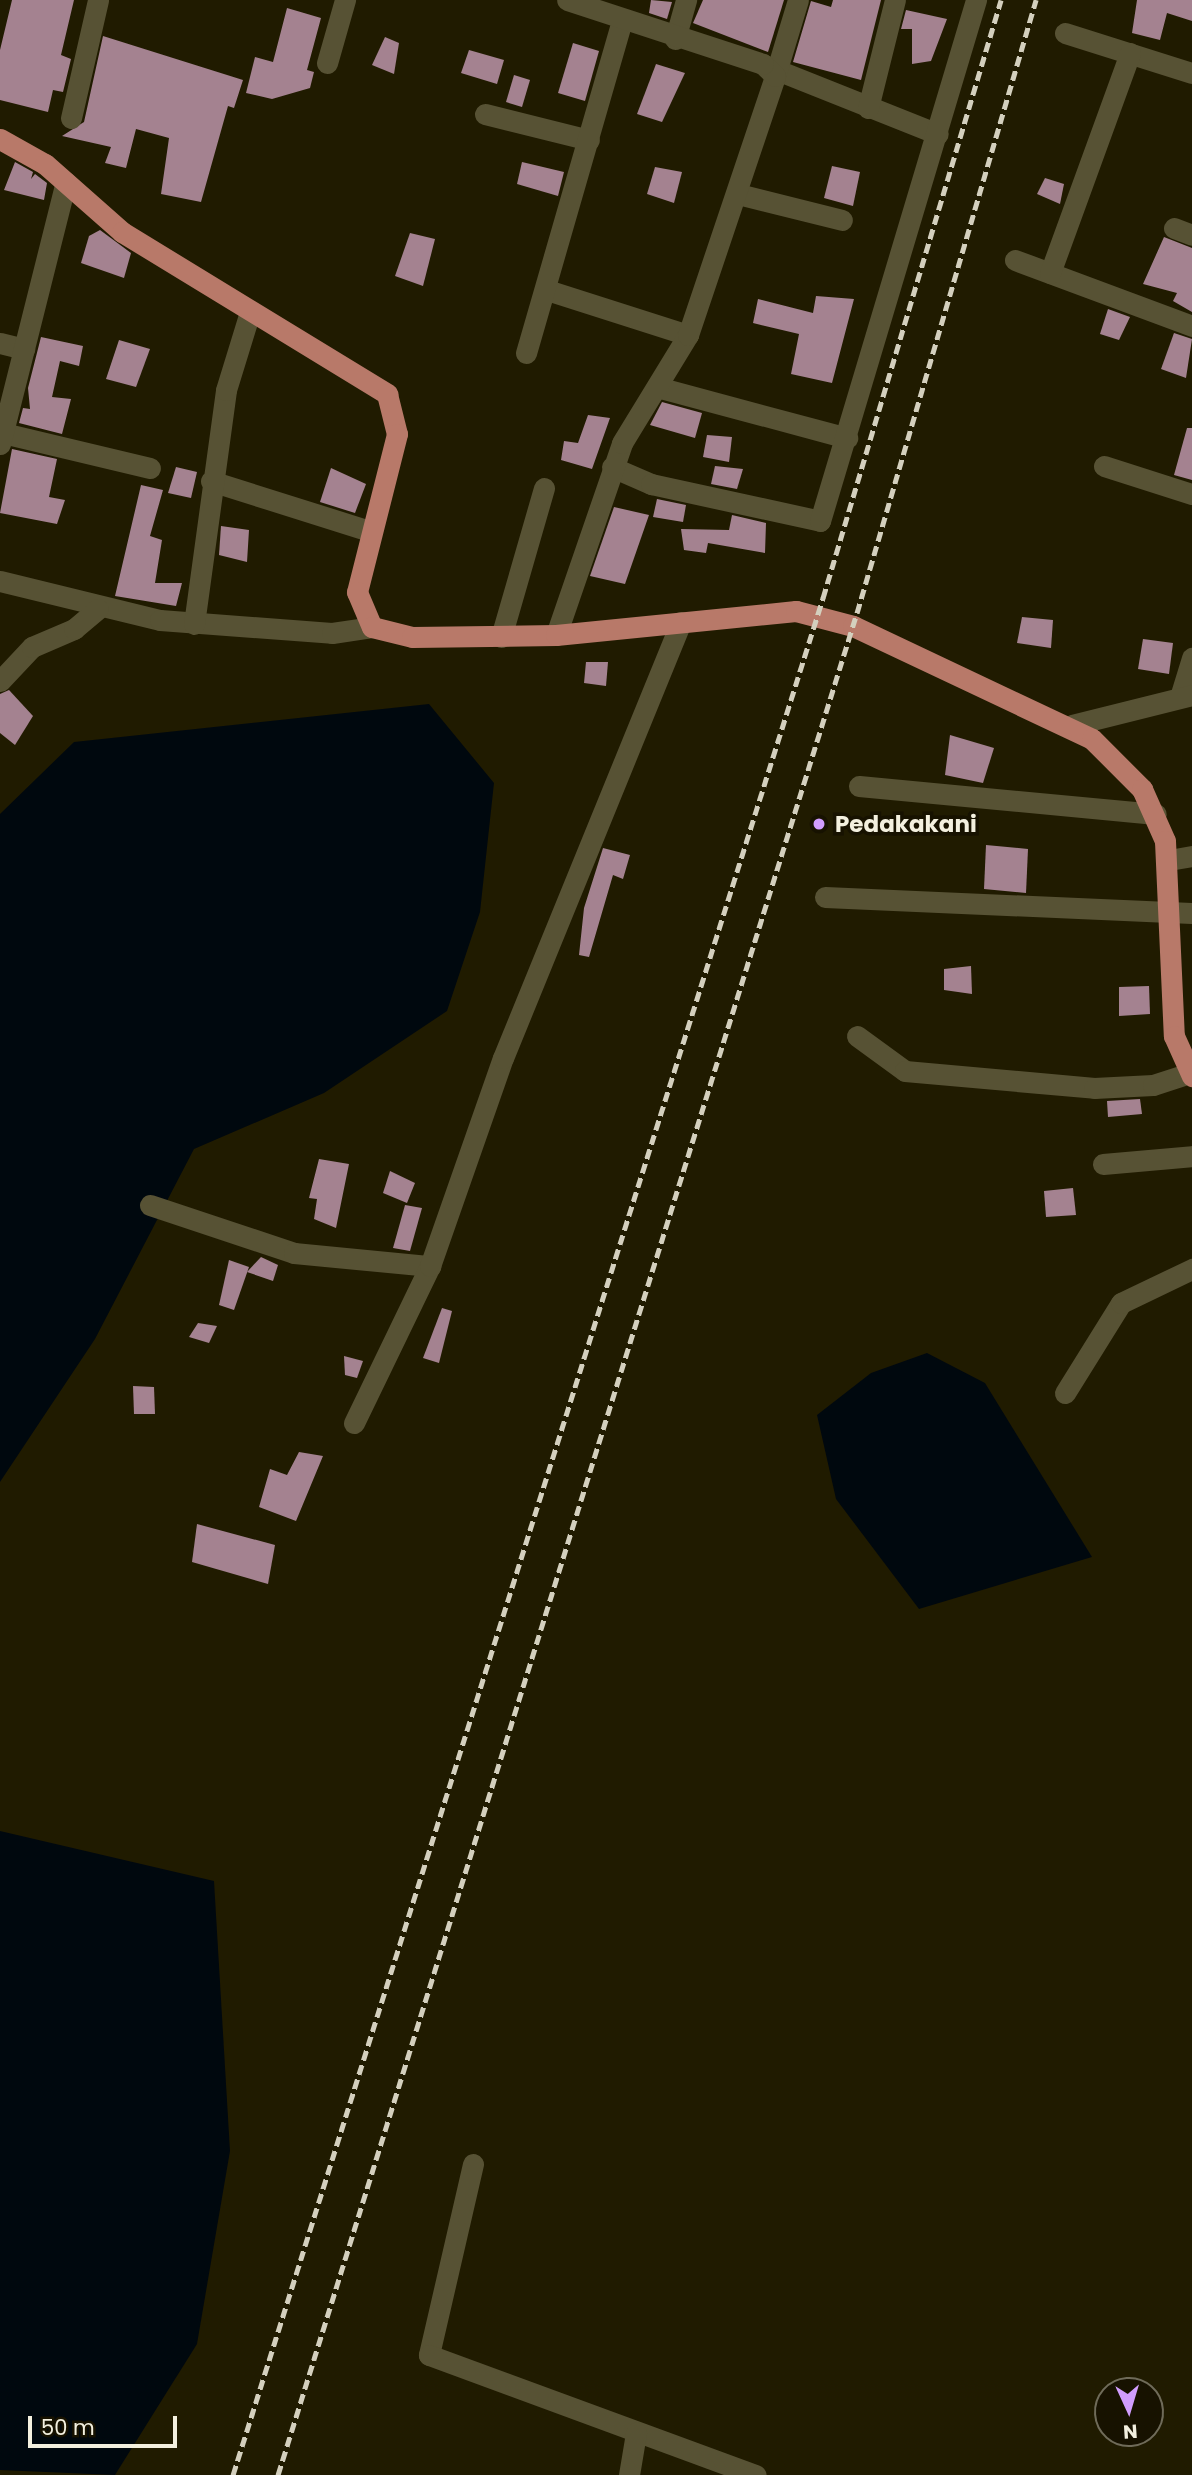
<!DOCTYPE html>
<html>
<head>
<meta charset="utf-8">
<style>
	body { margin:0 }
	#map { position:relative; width:1192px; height:2475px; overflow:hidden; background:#201b00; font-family:Poppins,sans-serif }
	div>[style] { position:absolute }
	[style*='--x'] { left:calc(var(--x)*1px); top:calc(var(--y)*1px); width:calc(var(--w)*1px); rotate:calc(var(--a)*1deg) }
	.water>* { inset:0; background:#00080e }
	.building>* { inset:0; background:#a48290 }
	.minor>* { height:21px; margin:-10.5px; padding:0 10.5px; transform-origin:10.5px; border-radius:10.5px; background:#575234 }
	.major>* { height:21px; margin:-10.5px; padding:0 10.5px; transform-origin:10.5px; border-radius:10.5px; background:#b87969 }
	.rail>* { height:5px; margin-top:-2.5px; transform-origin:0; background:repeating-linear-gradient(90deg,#d4d0be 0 10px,transparent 0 15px) }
	.dots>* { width:19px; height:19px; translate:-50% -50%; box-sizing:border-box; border:4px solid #171200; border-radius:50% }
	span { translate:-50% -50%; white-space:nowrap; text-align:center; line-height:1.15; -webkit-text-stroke:7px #171200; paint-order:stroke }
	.poi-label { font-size:23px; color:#f3f0df; font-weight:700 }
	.left { translate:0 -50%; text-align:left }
	.north { position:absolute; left:1094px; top:2377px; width:70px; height:70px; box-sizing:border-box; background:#171200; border:2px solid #6f6b59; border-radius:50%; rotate:176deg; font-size:19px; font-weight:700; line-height:28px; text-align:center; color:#f3f0df }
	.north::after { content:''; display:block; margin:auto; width:24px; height:32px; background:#d19dfe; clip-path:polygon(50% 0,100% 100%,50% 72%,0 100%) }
	.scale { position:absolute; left:28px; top:2416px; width:149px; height:32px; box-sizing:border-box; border:4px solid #f3f0df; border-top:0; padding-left:9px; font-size:21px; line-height:24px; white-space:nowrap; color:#f3f0df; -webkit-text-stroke:5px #171200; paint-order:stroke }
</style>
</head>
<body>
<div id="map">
	<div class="water">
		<i style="clip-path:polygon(429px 704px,494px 783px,480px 912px,447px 1011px,324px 1093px,194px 1149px,95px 1339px,0 1482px,0 814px,74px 742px)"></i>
		<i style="clip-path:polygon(927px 1353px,985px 1383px,1092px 1557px,919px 1609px,836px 1499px,817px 1415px,871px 1373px)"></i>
		<i style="clip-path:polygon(0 1831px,214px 1881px,230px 2151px,197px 2344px,115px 2475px,0 2470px)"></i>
	</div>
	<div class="building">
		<i style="clip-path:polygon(12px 0,74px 0,61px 55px,71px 59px,63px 92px,53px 90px,48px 112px,0 100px,0 50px)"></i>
		<i style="clip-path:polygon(651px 0,672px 2px,667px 19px,649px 13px)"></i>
		<i style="clip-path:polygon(703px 0,784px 0,768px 52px,693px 23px)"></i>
		<i style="clip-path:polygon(833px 0,881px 0,861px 80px,793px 62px,811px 1px,831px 7px)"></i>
		<i style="clip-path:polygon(1137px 0,1192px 0,1192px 21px,1167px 13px,1160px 40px,1132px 33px)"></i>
		<i style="clip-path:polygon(287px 8px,321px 18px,307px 70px,314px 72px,310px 88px,272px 99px,246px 93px,255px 57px,273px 62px)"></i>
		<i style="clip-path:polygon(906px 10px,947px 19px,931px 61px,912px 64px,912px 29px,901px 29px)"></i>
		<i style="clip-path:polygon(103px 36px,243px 80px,234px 108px,228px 106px,201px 202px,161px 194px,169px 138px,136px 129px,126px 168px,105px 163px,111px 147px,62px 136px,84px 122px)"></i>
		<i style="clip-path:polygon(385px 37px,399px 43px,394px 74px,372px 65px)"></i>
		<i style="clip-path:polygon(573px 43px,599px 51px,585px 101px,558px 93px)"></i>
		<i style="clip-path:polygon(469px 50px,504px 60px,497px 84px,461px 73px)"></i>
		<i style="clip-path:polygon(656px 64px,685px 73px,662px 122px,637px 114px)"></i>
		<i style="clip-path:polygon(514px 75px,530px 80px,522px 107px,506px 102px)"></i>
		<i style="clip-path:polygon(15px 162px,33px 172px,31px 179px,35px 174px,47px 183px,44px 200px,4px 190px)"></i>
		<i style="clip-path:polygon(522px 162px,564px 172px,558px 196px,517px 184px)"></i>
		<i style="clip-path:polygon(832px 166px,860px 172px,853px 206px,824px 198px)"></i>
		<i style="clip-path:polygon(655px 167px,682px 172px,674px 203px,647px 194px)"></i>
		<i style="clip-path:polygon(1045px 178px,1064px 184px,1060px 204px,1037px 194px)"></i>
		<i style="clip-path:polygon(100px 230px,131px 253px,124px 278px,81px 263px,89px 236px)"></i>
		<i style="clip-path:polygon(410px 233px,435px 239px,423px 286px,395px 276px)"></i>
		<i style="clip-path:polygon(1164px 237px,1192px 248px,1192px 312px,1173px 301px,1177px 293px,1143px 284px)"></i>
		<i style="clip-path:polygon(816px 296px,854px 299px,832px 383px,791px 374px,799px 334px,753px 323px,758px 299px,813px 313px)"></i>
		<i style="clip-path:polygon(1108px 309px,1130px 317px,1119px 340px,1100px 334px)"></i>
		<i style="clip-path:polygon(1174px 333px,1192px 339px,1186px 378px,1161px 369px)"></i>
		<i style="clip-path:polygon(41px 337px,83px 346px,79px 366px,60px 361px,52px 397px,71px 399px,62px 434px,19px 423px,23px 408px,30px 409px,28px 388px)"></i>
		<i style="clip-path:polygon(119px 340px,150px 349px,136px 387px,106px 379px)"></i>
		<i style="clip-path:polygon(662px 402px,702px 413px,695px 438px,650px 425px)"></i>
		<i style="clip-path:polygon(588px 415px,610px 418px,592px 469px,561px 460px,564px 441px,578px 443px)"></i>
		<i style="clip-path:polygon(1187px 428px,1192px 428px,1192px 480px,1174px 475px)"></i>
		<i style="clip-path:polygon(707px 435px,732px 437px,729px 462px,703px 457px)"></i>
		<i style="clip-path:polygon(12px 449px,57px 459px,49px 497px,65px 500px,57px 524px,0 513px)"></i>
		<i style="clip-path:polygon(715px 466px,743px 469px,737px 489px,711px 484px)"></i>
		<i style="clip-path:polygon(176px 467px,197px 472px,191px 498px,168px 493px)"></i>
		<i style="clip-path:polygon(331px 468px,366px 484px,355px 513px,320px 502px)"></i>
		<i style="clip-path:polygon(141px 485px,163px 490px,150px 536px,162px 540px,155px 583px,182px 583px,176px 606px,115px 596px)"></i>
		<i style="clip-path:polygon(657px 499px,686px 505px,683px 522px,653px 517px)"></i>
		<i style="clip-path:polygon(614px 507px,649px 515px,625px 584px,590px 576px)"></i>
		<i style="clip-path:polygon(732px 515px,766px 523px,765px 553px,708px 543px,706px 553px,684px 550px,681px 529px,729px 530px)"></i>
		<i style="clip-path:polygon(221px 526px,249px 530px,247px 562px,219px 555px)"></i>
		<i style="clip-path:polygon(1022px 617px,1053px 620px,1051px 648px,1017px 643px)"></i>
		<i style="clip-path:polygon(1143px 639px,1173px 643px,1169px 674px,1138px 669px)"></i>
		<i style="clip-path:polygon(586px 662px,608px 662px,606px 686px,584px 683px)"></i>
		<i style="clip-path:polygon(9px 690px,33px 716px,15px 745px,0 733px,0 694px)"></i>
		<i style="clip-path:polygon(950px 735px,994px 748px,983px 783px,945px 775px)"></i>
		<i style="clip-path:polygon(986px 845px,1028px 849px,1026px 893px,984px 889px)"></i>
		<i style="clip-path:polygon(603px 848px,630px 855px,623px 879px,613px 875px,589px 957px,579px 955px,584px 908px)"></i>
		<i style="clip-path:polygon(971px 966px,972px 994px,944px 990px,944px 969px)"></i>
		<i style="clip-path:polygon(1149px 986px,1150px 1014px,1119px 1016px,1119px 987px)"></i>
		<i style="clip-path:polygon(1140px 1099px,1142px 1114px,1108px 1117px,1107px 1101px)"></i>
		<i style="clip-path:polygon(319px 1159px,349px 1164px,336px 1228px,314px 1219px,317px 1199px,309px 1198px)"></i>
		<i style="clip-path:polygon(390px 1171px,415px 1183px,407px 1203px,383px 1193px)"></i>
		<i style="clip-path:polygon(1073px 1188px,1076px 1215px,1046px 1217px,1044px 1191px)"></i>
		<i style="clip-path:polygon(405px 1205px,422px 1208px,410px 1251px,393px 1248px)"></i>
		<i style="clip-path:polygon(261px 1257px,278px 1265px,273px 1281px,247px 1272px)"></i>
		<i style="clip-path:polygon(229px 1260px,249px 1267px,234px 1310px,219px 1305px)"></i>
		<i style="clip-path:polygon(442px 1308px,452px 1311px,439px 1363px,423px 1358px)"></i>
		<i style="clip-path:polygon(198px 1323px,217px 1326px,209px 1343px,189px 1337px)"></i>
		<i style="clip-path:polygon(344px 1356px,363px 1361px,357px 1378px,345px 1375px)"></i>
		<i style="clip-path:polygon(133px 1386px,154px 1387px,155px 1414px,134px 1414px)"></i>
		<i style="clip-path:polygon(299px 1452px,323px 1456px,296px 1521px,259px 1507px,270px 1469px,287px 1475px)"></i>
		<i style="clip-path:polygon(197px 1524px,275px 1545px,268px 1584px,192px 1562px)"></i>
	</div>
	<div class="minor">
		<i style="--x:1065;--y:33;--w:133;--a:17.5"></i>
		<i style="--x:675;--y:39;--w:41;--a:-74.2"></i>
		<i style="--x:327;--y:63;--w:66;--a:-74.1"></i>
		<i style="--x:777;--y:70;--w:173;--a:21.7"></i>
		<i style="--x:775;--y:76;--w:79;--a:-73.2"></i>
		<i style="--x:868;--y:108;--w:111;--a:-76"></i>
		<i style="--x:485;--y:114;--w:107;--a:14"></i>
		<i style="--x:71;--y:118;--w:121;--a:-77.1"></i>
		<i style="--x:738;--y:194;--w:107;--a:14"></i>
		<i style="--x:1174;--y:228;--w:19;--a:21"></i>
		<i style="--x:1015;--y:260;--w:189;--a:20.4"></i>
		<i style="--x:1050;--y:273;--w:234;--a:-70"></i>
		<i style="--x:547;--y:290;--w:148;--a:17.7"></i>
		<i style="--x:0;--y:343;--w:25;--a:14"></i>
		<i style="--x:526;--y:353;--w:347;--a:-73.9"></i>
		<i style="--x:657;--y:387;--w:197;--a:15"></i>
		<i style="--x:3;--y:433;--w:151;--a:13.4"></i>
		<i style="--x:0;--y:444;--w:270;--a:-75.9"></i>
		<i style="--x:1104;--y:466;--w:92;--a:17.7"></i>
		<i style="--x:612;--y:467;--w:43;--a:23.6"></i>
		<i style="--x:651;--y:484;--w:173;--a:12.3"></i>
		<i style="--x:820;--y:521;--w:544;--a:-73.33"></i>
		<i style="--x:211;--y:481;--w:167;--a:17.5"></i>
		<i style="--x:0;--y:581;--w:165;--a:13.7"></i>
		<i style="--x:160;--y:620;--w:172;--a:4.3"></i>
		<i style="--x:332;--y:633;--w:40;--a:-8.5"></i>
		<i style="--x:194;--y:624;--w:236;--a:-82.2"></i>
		<i style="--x:226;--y:390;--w:82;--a:-72.9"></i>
		<i style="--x:556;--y:635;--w:203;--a:-71"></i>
		<i style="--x:622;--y:443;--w:127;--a:-58.6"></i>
		<i style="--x:688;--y:335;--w:273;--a:-71.4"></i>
		<i style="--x:775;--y:76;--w:17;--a:-135"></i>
		<i style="--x:763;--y:64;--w:206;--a:-161.9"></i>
		<i style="--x:501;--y:637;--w:155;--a:-73.9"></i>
		<i style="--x:0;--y:681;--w:47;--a:-46.7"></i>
		<i style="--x:32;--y:647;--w:46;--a:-23.2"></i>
		<i style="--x:74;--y:629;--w:31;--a:-40"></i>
		<i style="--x:1180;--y:697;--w:41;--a:-72.9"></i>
		<i style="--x:1072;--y:725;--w:124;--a:-14"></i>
		<i style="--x:859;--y:786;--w:298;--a:5.4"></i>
		<i style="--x:1169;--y:860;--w:23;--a:-10"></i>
		<i style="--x:825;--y:897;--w:367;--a:2.5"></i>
		<i style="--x:857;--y:1036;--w:59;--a:36.1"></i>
		<i style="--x:905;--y:1071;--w:190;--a:5.1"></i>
		<i style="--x:1094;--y:1088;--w:59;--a:-2.9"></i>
		<i style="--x:1153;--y:1085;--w:39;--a:-18"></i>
		<i style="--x:1103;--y:1164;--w:89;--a:-5.1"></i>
		<i style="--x:150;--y:1205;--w:152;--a:18.4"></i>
		<i style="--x:294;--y:1253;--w:137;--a:5.5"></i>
		<i style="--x:1065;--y:1393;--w:106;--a:-58.1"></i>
		<i style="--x:1121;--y:1303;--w:79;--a:-25.6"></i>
		<i style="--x:354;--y:1423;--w:174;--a:-64.2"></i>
		<i style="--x:430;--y:1266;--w:220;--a:-70.7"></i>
		<i style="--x:503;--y:1058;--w:471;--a:-67.8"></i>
		<i style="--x:473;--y:2164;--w:196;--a:103"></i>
		<i style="--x:429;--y:2355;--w:348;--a:20.2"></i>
		<i style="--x:629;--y:2475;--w:43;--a:-80.5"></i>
	</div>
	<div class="major">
		<i style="--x:0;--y:139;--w:51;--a:29.1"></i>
		<i style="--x:45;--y:164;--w:103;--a:41.4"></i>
		<i style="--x:122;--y:232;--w:311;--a:31.4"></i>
		<i style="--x:387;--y:394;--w:41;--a:76"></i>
		<i style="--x:397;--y:434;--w:163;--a:104.2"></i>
		<i style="--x:357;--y:592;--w:38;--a:67"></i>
		<i style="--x:372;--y:627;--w:41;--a:14"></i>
		<i style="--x:412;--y:637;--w:144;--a:-0.8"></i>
		<i style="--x:556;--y:635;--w:241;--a:-5.7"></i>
		<i style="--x:796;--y:611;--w:59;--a:14.7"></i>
		<i style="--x:853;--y:626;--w:264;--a:25.3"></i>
		<i style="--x:1092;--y:739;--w:71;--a:45"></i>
		<i style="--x:1142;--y:789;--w:57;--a:66.1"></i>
		<i style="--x:1165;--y:841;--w:195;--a:87.4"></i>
		<i style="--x:1174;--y:1036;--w:44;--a:65.8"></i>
	</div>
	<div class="rail">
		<i style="--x:233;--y:2475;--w:1968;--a:-72.55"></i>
		<i style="--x:823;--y:598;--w:624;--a:-73.42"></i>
		<i style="--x:278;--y:2475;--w:1950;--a:-72.73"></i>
		<i style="--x:857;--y:613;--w:639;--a:-73.72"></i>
	</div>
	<div class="dots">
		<i style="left:819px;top:824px;background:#d19dfe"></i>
	</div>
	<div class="poi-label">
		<span class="left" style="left:835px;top:824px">Pedakakani</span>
	</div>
	<div class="north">N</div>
	<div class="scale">50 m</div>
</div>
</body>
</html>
